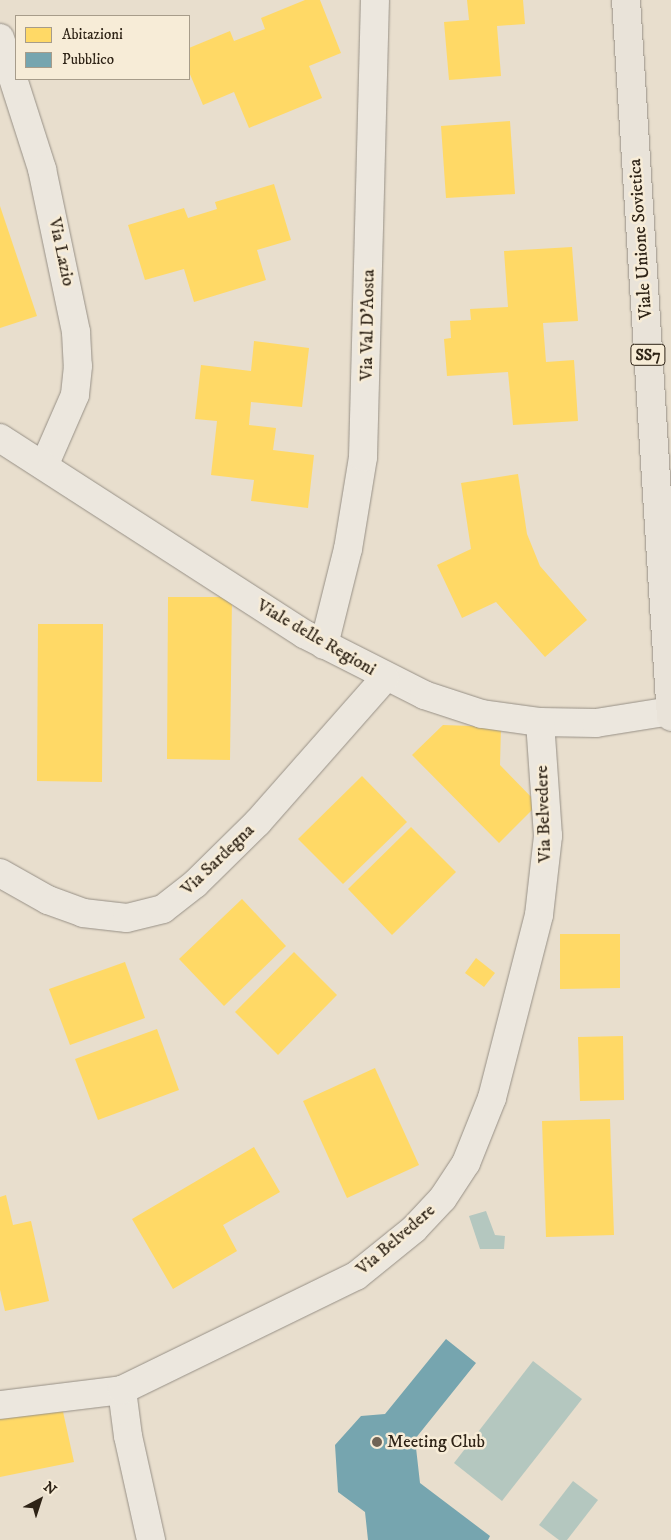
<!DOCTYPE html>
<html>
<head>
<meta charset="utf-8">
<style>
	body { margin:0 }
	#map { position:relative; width:671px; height:1540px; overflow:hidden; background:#e8decd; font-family:"IM FELL DW Pica",serif }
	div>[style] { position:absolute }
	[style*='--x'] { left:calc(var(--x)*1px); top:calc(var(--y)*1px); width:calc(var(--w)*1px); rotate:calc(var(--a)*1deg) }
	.water>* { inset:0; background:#b4c7bf }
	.homes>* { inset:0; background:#ffd966 }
	.public>* { inset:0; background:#76a5af }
	.roads { filter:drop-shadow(0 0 1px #979086) drop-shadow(0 0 1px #979086) }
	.minor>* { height:28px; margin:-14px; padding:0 14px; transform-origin:14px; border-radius:14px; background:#ece7de }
	.major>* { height:28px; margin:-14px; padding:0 14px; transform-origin:14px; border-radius:14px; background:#e9e3d9 }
	.dots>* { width:14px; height:14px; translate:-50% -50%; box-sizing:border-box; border:2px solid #f7ecd7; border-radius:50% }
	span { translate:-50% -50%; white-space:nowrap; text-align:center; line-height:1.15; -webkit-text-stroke:5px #f7ecd7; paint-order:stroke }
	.shield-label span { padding:1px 4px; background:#f7ecd7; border:1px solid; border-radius:4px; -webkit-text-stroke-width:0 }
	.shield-label { font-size:16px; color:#2e2316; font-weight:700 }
	.street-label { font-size:18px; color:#2e2316 }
	.poi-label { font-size:18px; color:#2e2316 }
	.left { translate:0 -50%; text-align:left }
	.legend { position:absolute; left:15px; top:15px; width:175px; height:65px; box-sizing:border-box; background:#f7ecd7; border:1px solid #a79c8a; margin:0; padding:6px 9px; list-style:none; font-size:15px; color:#2e2316 }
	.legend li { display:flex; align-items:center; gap:10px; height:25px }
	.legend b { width:25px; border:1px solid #a79c8a }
	.north { position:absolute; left:15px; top:1475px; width:50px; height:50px; -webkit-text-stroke:4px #f7ecd7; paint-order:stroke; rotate:40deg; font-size:14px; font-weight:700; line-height:20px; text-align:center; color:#2e2316 }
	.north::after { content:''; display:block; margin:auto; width:18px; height:22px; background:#2e2316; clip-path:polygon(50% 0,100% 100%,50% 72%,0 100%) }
</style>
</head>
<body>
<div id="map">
	<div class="water">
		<i style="clip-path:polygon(486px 1211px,495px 1235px,505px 1236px,504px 1249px,480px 1249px,469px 1216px)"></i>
		<i style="clip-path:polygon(533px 1361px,582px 1399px,502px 1501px,454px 1463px)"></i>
		<i style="clip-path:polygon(573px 1481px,598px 1500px,567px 1540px,559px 1540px,539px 1525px)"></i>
	</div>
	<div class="homes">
		<i style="clip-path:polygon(305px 0,320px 0,341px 53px,309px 66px,322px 98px,249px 128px,234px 92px,203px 105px,189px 72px,189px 48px,230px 31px,234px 41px,265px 29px,261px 18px)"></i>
		<i style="clip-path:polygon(467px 0,523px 0,525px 24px,497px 26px,501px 76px,449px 80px,444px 22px,469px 20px)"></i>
		<i style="clip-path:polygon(510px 121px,515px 194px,446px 198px,441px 126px)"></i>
		<i style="clip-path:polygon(274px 184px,291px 240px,257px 250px,266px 280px,194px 302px,184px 269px,145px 280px,128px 225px,184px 208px,188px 218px,217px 209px,215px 202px)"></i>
		<i style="clip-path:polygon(0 206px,37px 316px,0 328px)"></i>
		<i style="clip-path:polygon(572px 247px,578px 321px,543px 323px,546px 362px,574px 360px,578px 421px,513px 425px,508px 372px,447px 376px,444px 339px,451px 338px,450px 321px,471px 320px,470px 309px,508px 307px,504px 251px)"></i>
		<i style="clip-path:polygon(254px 341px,309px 348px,302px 407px,251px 402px,249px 425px,276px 428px,273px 450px,314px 455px,308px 508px,251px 501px,254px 480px,211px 475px,217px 421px,195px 419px,201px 365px,251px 371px)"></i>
		<i style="clip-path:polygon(518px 474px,527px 534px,540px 566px,587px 620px,545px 657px,496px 602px,462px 618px,437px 565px,471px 549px,461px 483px)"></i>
		<i style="clip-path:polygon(168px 597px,232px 597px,230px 760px,167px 759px)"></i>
		<i style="clip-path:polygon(38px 624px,103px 624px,102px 782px,37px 781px)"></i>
		<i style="clip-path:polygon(443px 725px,501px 727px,500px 765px,538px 804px,499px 843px,412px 755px)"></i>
		<i style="clip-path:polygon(362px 776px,407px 822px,343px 884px,298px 839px)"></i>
		<i style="clip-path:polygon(411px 827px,456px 872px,392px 935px,348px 889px)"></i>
		<i style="clip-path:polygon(242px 899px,286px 946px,224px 1006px,179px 959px)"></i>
		<i style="clip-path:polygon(560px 934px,620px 934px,620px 988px,560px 989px)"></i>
		<i style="clip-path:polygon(294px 952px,337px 995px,278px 1055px,235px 1012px)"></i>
		<i style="clip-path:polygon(476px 958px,495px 973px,484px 987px,465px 973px)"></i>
		<i style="clip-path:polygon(125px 962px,145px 1018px,70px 1045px,49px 989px)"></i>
		<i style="clip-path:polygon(157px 1029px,179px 1090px,98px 1120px,75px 1059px)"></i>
		<i style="clip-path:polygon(623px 1036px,624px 1100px,580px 1101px,578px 1037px)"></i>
		<i style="clip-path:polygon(375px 1068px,419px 1165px,347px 1198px,303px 1101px)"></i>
		<i style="clip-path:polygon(610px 1119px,614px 1235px,546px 1237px,542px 1121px)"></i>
		<i style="clip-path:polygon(254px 1147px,280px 1192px,223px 1225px,237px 1251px,173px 1289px,132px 1219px)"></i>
		<i style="clip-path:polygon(6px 1195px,13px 1225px,31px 1221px,49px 1301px,5px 1311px,0 1290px,0 1197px)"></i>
		<i style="clip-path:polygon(62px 1407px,74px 1462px,0 1477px,0 1419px)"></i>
	</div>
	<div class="public">
		<i style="clip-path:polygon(446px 1339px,476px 1363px,415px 1439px,420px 1483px,490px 1536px,488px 1540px,368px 1540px,365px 1512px,338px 1492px,335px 1445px,361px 1416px,385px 1414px)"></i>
	</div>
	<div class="roads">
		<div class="minor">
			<i style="--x:0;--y:38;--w:138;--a:72.2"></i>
			<i style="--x:42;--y:169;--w:167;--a:78.2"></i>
			<i style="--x:76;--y:332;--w:34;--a:87"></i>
			<i style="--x:78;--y:366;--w:29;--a:96"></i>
			<i style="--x:75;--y:395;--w:77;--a:113.6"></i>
			<i style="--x:0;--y:438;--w:362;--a:32.8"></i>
			<i style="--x:304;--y:634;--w:135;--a:26.9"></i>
			<i style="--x:424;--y:695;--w:61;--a:18.1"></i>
			<i style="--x:482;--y:714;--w:59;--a:7.9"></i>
			<i style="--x:540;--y:722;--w:56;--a:1"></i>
			<i style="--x:596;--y:723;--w:76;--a:-9.1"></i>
			<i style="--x:324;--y:645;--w:99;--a:-76"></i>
			<i style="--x:348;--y:549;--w:93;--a:-80.7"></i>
			<i style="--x:363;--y:457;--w:457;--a:-88.5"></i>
			<i style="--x:0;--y:873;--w:55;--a:29.4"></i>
			<i style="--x:48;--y:900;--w:37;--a:20"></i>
			<i style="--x:83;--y:913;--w:44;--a:6.5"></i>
			<i style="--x:127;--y:918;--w:37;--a:-14"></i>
			<i style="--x:163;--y:909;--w:41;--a:-38"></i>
			<i style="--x:195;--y:884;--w:88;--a:-44.5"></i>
			<i style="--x:258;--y:822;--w:192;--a:-48.6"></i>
			<i style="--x:122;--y:1390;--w:46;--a:82.6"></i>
			<i style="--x:128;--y:1436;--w:107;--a:77.5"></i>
			<i style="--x:0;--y:1405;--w:123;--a:-7"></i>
			<i style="--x:122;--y:1390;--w:260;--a:-26"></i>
			<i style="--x:356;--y:1276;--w:75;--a:-39"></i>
			<i style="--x:414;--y:1229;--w:42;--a:-46.9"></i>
			<i style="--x:443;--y:1198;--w:42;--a:-56.7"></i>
			<i style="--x:466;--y:1163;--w:70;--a:-68.2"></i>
			<i style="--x:492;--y:1098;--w:189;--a:-75.6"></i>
			<i style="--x:539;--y:915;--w:80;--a:-83.5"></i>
			<i style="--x:548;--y:836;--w:114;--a:-94"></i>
		</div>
		<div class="major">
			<i style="--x:626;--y:0;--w:718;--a:86.41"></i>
		</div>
	</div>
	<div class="dots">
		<i style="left:377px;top:1442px;background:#6f6456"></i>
	</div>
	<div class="shield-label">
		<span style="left:648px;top:355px">SS7</span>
	</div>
	<div class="street-label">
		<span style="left:641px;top:239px;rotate:-94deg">Viale Unione Sovietica</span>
		<span style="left:61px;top:252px;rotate:78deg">Via Lazio</span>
		<span style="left:368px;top:325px;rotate:-89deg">Via Val D'Aosta</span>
		<span style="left:316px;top:638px;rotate:30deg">Viale delle Regioni</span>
		<span style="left:544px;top:814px;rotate:-92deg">Via Belvedere</span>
		<span style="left:218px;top:860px;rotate:-44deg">Via Sardegna</span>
		<span style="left:396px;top:1240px;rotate:-41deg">Via Belvedere</span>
	</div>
	<div class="poi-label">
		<span class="left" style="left:387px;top:1442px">Meeting Club</span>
	</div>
	<ul class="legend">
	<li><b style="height:14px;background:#ffd966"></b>Abitazioni</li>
	<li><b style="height:14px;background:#76a5af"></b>Pubblico</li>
	</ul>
	<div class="north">N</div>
</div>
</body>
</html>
